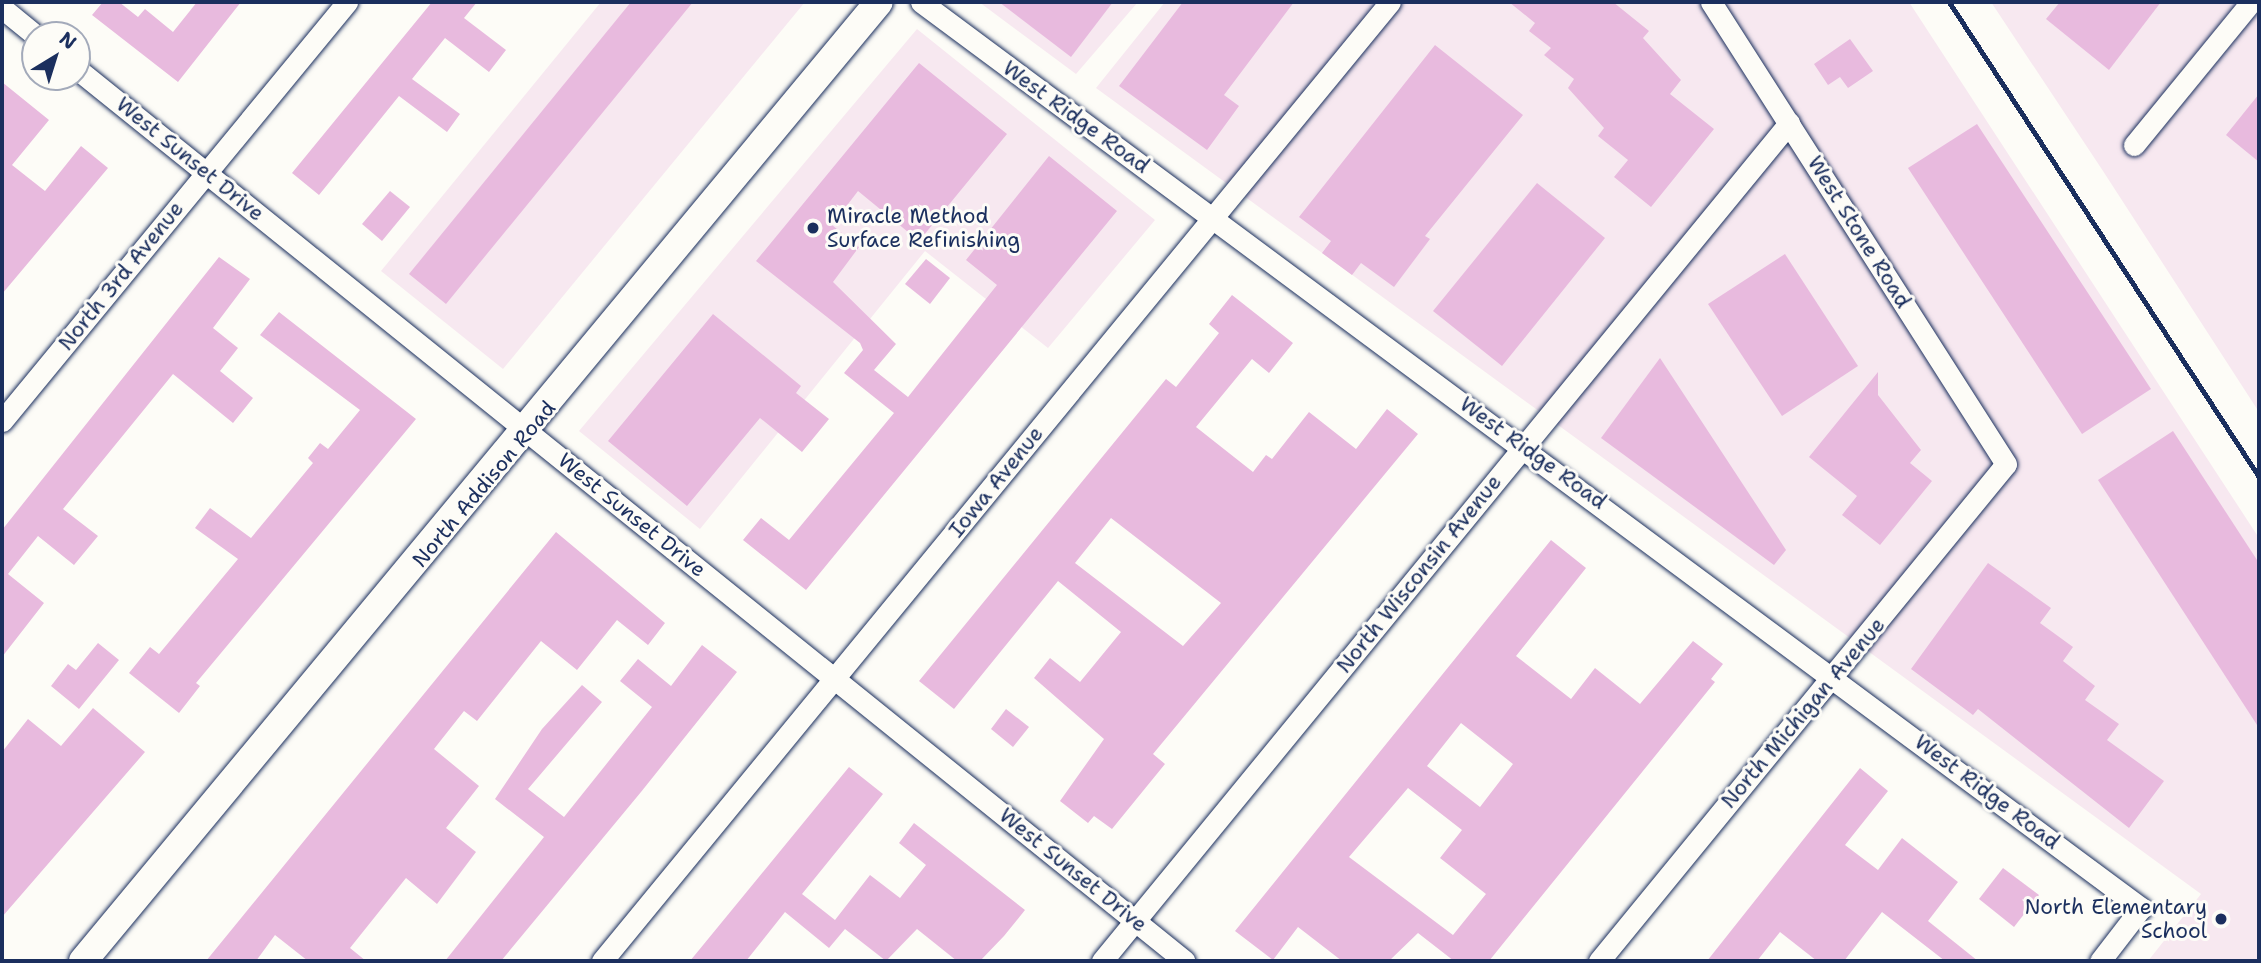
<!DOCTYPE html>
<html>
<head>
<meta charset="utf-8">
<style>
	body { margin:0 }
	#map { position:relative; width:2261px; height:963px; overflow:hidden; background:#fdfcf7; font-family:"Shantell Sans",sans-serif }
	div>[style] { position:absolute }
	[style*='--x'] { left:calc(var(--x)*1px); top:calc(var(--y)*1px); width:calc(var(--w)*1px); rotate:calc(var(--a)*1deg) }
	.built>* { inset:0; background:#f7e8f0 }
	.building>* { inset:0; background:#e8bade }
	.roads { filter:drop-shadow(0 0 2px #1b2f5e) drop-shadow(0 0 2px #1b2f5e) }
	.street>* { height:21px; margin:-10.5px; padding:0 10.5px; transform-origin:10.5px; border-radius:10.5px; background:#fdfcf7 }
	.secondary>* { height:28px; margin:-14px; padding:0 14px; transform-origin:14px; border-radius:14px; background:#fdfcf7 }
	.rail>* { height:5px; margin:-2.5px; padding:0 2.5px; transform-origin:2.5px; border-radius:2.5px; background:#1b2f5e }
	.dots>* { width:19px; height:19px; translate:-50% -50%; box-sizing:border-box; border:4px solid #fdfcf7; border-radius:50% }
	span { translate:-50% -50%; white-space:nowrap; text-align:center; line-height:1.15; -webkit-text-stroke:6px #fdfcf7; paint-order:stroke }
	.street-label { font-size:21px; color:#1b2f5e }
	.poi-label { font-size:21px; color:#1b2f5e }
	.left { translate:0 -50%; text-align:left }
	.right { translate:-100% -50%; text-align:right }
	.frame { position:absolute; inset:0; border:4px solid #1b2f5e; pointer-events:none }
	.north { position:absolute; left:21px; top:21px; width:70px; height:70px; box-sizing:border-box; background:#fdfcf7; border:2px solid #a3aaba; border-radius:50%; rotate:38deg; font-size:19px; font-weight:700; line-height:28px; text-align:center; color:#1b2f5e }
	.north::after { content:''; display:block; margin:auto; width:24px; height:32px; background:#1b2f5e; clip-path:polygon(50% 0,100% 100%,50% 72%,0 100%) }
</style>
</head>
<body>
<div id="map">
	<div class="built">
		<i style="clip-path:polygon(601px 2px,805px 2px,503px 369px,381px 271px)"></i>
		<i style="clip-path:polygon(979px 2px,1138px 2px,1076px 74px)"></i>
		<i style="clip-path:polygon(1165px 2px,1909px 2px,2259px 538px,2259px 961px,2148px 961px,2201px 894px,1096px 88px)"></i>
		<i style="clip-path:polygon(1991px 2px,2259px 2px,2259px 412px,2103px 171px)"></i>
		<i style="clip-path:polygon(917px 29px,1155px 220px,1048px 348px,925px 251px,700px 529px,579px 431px)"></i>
	</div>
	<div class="building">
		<i style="clip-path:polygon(103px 2px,119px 2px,138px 17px,145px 9px,173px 32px,197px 2px,241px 2px,178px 82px,92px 15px)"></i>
		<i style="clip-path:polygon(432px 2px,477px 2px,464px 18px,506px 50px,489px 72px,445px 38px,412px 79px,460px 114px,447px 132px,399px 96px,319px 195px,292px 173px)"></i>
		<i style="clip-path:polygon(631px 2px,693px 2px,446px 304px,409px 274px)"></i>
		<i style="clip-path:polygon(999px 2px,1113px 2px,1071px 57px)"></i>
		<i style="clip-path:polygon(1183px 2px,1294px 2px,1224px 95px,1239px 106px,1207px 150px,1119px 86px)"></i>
		<i style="clip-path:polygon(1509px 2px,1613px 2px,1649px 31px,1643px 38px,1681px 80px,1670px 94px,1714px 129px,1651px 207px,1614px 177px,1628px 160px,1598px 136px,1604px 128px,1568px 88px,1574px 79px,1544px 55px,1551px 48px,1529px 31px,1535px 23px)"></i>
		<i style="clip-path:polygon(2060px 2px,2161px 2px,2109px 70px,2046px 19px)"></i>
		<i style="clip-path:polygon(1850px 39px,1873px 71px,1848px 88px,1840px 77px,1828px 85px,1814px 64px)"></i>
		<i style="clip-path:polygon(1435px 45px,1523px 115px,1425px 236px,1430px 239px,1394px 287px,1361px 263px,1352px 275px,1322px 253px,1331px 241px,1299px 217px)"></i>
		<i style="clip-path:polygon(919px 63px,1007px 134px,919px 241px,858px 191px,832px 225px,859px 247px,833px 282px,896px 344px,874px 370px,908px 397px,997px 285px,966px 260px,1049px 156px,1117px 211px,806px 590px,743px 540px,761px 518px,789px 540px,894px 413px,844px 373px,863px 350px,860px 343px,756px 261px)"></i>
		<i style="clip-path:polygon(2px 82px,49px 120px,12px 165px,45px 191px,81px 146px,108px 168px,2px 294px)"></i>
		<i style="clip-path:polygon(2259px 94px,2259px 162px,2226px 135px)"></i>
		<i style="clip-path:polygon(1977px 124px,2151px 389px,2082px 434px,1908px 168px)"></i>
		<i style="clip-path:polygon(1537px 183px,1605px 238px,1502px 366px,1433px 311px)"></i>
		<i style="clip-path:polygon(390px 191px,410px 207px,382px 241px,362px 224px)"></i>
		<i style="clip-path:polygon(1785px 254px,1858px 366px,1782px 416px,1708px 304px)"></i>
		<i style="clip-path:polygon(219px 257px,250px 279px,213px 328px,238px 348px,220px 371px,253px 398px,233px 423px,173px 374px,63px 509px,98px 536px,74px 565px,38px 536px,8px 574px,44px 603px,2px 657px,2px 530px)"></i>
		<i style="clip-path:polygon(926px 259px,950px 278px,930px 304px,905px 284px)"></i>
		<i style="clip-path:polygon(evenodd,1232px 295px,1293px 343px,1269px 373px,1252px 359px,1196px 427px,1253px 472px,1266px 455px,1272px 459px,1309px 412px,1356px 449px,1387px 409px,1418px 434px,1153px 754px,1165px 764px,1112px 829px,1094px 816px,1088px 823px,1060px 801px,1104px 739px,1034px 678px,1050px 658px,1080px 682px,1121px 632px,1058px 581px,954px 709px,919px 681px,1166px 379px,1176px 387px,1219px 333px,1209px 324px,1232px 295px,1111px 518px,1221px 603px,1183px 646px,1075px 563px,1111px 518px)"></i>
		<i style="clip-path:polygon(279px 312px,416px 419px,196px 683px,200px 686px,179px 713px,129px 673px,150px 647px,159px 654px,238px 559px,195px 528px,210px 508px,251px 538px,313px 463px,308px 458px,320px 443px,328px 449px,360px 410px,260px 335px)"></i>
		<i style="clip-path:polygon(713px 314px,801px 386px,796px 393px,829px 419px,802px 452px,760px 418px,687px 506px,608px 441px)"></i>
		<i style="clip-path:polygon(1660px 358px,1786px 550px,1774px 565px,1601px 438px)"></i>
		<i style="clip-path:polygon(1878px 372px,1878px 395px,1921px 450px,1910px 463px,1932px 481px,1880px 545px,1842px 515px,1857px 496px,1809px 457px)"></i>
		<i style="clip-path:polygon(2173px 431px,2259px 563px,2259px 728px,2098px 480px)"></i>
		<i style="clip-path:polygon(556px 532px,665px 623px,648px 645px,617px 620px,577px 670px,541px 641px,477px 721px,464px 711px,434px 749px,479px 786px,446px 828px,476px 852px,437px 904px,406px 878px,350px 948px,366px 961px,308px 961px,275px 935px,256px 961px,206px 961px)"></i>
		<i style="clip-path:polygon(evenodd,1551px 540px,1586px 568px,1516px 656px,1571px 699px,1595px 668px,1640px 704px,1693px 641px,1723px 664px,1711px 679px,1715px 682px,1489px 961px,1454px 961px,1418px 933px,1389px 961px,1342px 961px,1298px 927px,1273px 960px,1235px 931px,1551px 540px,1461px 723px,1513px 764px,1480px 807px,1427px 766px,1461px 723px,1551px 540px,1408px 788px,1462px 830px,1440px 858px,1486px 894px,1453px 935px,1349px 857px,1408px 788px)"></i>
		<i style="clip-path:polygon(1988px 563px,2051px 608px,2040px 623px,2073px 647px,2063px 661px,2095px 686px,2085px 700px,2119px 724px,2107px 740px,2164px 781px,2129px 828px,1978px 709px,1973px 715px,1911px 669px)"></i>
		<i style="clip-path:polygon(98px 643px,119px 660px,79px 709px,51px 686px,68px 664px,76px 670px)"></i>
		<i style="clip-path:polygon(702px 645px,737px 672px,641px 792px,501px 961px,445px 961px,544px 837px,495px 799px,542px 729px,582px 685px,602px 702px,528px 789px,564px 817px,652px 707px,620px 681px,638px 659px,671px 686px)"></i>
		<i style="clip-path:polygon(93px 708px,145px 752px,2px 917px,2px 752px,28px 719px,61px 746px)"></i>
		<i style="clip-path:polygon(1006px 709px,1029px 727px,1013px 747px,991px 729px)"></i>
		<i style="clip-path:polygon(849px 767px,883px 794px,802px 894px,835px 920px,870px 875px,900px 898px,926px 865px,899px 843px,914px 823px,1025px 910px,1004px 936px,980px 961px,957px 961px,917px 929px,886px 961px,845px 929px,829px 948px,785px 912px,746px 961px,690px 961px)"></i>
		<i style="clip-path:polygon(1860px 768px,1888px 791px,1845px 845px,1878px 870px,1902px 838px,1958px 882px,1928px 921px,1978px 961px,1945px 961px,1882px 912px,1844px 961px,1817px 961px,1780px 932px,1757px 961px,1707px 961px)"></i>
		<i style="clip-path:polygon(2003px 868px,2039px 895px,2014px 927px,1979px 899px)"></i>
	</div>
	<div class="roads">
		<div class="street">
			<i style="--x:921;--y:2;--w:1520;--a:36.6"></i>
			<i style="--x:2141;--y:908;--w:67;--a:127.7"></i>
			<i style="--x:2;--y:8;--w:43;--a:39.3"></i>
			<i style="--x:77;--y:69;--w:1422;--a:38.84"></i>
			<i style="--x:2134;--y:145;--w:185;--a:-50.7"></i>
			<i style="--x:2;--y:421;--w:543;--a:-50.53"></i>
			<i style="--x:602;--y:961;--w:1241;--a:-50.59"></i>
			<i style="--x:1102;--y:961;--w:1084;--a:-50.65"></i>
			<i style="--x:1599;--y:961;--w:642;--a:-50.69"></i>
			<i style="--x:2006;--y:464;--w:548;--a:-122.56"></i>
		</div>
		<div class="secondary">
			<i style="--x:83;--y:961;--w:1246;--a:-50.31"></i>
		</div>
	</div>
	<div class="rail">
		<i style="--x:1949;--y:2;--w:567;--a:56.87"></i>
	</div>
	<div class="dots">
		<i style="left:813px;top:228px;background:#1b2f5e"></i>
		<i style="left:2221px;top:919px;background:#1b2f5e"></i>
	</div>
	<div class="street-label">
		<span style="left:1076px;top:117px;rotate:36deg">West Ridge Road</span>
		<span style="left:190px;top:159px;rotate:39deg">West Sunset Drive</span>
		<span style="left:1859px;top:232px;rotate:58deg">West Stone Road</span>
		<span style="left:121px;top:276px;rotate:-51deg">North 3rd Avenue</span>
		<span style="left:1533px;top:453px;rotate:36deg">West Ridge Road</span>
		<span style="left:996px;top:482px;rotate:-51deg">Iowa Avenue</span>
		<span style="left:484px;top:484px;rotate:-50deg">North Addison Road</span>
		<span style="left:632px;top:515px;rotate:39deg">West Sunset Drive</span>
		<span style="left:1419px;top:574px;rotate:-51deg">North Wisconsin Avenue</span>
		<span style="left:1803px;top:713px;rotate:-50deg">North Michigan Avenue</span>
		<span style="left:1987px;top:792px;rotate:37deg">West Ridge Road</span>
		<span style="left:1073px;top:870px;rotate:39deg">West Sunset Drive</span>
	</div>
	<div class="poi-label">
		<span class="left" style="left:827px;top:228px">Miracle Method<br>Surface Refinishing</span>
		<span class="right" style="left:2207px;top:919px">North Elementary<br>School</span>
	</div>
	<div class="frame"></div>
	<div class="north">N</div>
</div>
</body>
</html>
